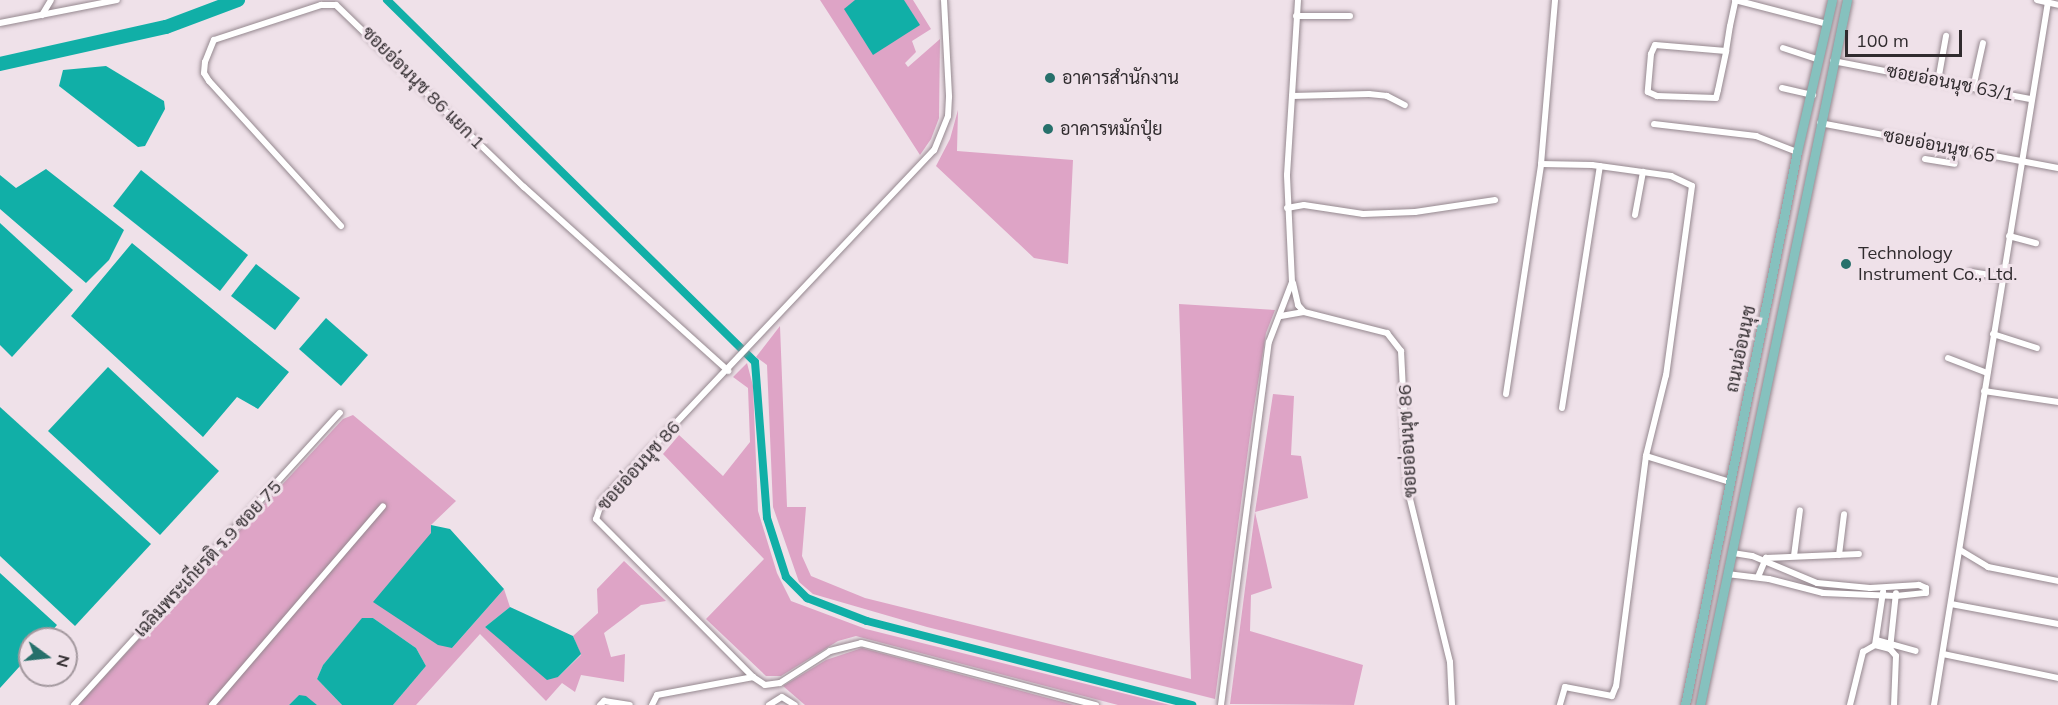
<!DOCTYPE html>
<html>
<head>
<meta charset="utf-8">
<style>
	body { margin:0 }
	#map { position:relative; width:2058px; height:705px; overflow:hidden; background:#efe1e9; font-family:Mulish,Sarabun,sans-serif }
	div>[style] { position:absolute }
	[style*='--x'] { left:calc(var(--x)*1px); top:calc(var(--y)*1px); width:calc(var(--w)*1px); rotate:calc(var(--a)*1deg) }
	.green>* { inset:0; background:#dea4c6 }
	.water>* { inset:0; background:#11afa7 }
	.canal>* { height:8px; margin:-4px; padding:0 4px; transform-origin:4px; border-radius:4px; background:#11afa7 }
	.river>* { height:14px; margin:-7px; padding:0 7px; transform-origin:7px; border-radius:7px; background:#11afa7 }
	.roads { filter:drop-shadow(0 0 2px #95888f) drop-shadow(0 0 2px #95888f) }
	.minor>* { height:6px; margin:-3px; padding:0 3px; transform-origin:3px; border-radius:3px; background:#fff }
	.primary>* { height:9px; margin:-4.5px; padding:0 4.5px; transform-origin:4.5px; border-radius:4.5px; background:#86c1be }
	.dots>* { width:16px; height:16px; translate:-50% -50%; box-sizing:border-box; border:3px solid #efe1e9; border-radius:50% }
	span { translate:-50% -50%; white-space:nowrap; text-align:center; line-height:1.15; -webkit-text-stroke:6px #efe1e9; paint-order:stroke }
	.poi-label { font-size:18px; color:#302b2e }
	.left { translate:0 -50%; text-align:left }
	.street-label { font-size:18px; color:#302b2e }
	.north { position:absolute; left:18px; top:627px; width:60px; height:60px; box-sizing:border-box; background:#efe1e9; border:2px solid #a3989e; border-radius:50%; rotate:105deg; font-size:16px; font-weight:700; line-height:24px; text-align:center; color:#302b2e }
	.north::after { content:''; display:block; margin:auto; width:21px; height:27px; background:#26706b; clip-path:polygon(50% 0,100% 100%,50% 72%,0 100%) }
	.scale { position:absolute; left:1845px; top:30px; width:117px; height:27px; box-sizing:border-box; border:3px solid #302b2e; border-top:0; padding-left:8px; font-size:18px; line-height:21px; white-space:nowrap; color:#302b2e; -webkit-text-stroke:4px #efe1e9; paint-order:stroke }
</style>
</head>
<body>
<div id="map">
	<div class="green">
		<i style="clip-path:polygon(820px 0,913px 0,931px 29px,912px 41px,916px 52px,905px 63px,908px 67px,940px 39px,939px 118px,931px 139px,920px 155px)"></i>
		<i style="clip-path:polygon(958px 110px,957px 151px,1073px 160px,1068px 264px,1034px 258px,936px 166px,950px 139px)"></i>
		<i style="clip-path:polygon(1179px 304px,1275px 310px,1266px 333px,1252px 420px,1215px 699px,927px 627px,813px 594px,799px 582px,773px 507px,767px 365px,756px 357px,780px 326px,787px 507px,806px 507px,802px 556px,811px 576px,865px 598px,1191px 679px)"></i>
		<i style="clip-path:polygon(747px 363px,753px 386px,758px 511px,777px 573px,791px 601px,866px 629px,1170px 705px,1118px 705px,856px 636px,838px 641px,781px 676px,766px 676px,706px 619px,764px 559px,663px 454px,679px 435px,723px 476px,750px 442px,748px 388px,733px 377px)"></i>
		<i style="clip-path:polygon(1273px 394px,1294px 396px,1291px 455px,1301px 456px,1308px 498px,1255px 512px,1272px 588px,1251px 595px,1250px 631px,1363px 665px,1354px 705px,1230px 704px,1255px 512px)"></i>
		<i style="clip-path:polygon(353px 415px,456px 501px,431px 525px,431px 532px,452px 648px,504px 589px,510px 607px,485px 627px,558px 677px,581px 655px,573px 636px,598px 613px,597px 589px,624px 561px,666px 601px,641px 605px,604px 633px,611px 657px,625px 654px,624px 682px,581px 675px,575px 692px,562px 683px,546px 701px,480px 634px,416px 705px,393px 705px,426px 666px,416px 648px,373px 618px,363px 618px,323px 665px,317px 679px,342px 705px,317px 705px,299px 695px,289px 705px,78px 705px,343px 419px)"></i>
		<i style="clip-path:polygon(862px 648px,1074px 705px,805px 705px,783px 686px,826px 660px)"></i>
	</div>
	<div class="water">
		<i style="clip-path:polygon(855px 0,904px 0,920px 25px,873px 55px,844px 9px)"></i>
		<i style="clip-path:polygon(106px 66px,164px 101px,165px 109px,145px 146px,138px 147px,59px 86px,63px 70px)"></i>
		<i style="clip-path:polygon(46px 169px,124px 230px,109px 260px,86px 283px,0 209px,0 175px,16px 188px)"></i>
		<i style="clip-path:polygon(141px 170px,248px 255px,220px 291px,113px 206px)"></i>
		<i style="clip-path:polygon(0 223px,73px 290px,12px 357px,0 345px)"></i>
		<i style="clip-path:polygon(132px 243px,289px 372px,258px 409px,237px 397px,203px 437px,71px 316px)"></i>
		<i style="clip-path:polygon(256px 264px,300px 298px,275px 330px,231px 296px)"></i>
		<i style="clip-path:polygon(326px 318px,368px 355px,341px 386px,299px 349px)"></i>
		<i style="clip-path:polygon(108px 367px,219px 471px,160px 535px,48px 431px)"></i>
		<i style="clip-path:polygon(0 407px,151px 544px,75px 626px,0 556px)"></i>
		<i style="clip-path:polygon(431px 525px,450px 529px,504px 589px,452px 648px,438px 645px,373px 602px,431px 533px)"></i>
		<i style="clip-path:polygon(0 573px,57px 625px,45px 639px,30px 639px,30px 655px,0 688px)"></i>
		<i style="clip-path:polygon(510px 607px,573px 636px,581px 654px,558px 677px,547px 680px,485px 627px)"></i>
		<i style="clip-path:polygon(362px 618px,373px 618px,416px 648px,426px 666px,393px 705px,342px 705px,317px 679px,323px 665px)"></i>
		<i style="clip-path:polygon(299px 695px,306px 696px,317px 705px,289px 705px)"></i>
	</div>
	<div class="canal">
		<i style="--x:387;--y:0;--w:516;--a:44.53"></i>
		<i style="--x:755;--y:362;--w:156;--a:85.6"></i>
		<i style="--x:767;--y:518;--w:62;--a:72.1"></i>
		<i style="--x:786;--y:577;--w:30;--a:45"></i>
		<i style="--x:807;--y:598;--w:64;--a:21"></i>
		<i style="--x:867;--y:621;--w:336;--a:14.5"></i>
	</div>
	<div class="river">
		<i style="--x:0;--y:64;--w:170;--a:-12.6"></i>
		<i style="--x:166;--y:27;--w:77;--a:-20.6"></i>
	</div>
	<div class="roads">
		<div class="minor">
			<i style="--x:944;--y:0;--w:97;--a:87"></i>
			<i style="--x:949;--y:97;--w:19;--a:93"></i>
			<i style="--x:948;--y:116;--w:37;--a:112"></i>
			<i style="--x:934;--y:150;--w:483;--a:133.4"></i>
			<i style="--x:602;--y:501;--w:19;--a:108"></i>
			<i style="--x:596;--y:519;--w:223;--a:45.2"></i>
			<i style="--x:753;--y:677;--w:14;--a:34"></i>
			<i style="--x:765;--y:685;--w:15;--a:-8"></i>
			<i style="--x:780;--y:683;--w:59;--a:-32.6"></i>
			<i style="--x:830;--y:651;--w:32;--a:-14"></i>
			<i style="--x:861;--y:643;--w:243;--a:14.8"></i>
			<i style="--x:1735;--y:0;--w:96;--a:14.5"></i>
			<i style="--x:2037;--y:0;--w:22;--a:13"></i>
			<i style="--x:42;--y:15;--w:17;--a:-59"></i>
			<i style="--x:1296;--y:16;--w:54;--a:0"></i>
			<i style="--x:0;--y:23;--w:119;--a:-11.1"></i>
			<i style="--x:1783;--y:48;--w:39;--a:18"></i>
			<i style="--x:1726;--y:51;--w:71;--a:-175.2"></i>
			<i style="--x:1655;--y:45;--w:10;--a:114"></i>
			<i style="--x:1651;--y:54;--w:38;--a:95"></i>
			<i style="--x:1648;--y:92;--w:10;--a:24"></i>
			<i style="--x:1657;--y:96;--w:59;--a:1.9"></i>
			<i style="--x:1716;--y:98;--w:8;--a:-76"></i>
			<i style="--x:1718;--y:90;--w:40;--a:-78"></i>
			<i style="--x:1726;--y:51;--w:25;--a:-81"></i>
			<i style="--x:1730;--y:26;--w:25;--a:-78"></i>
			<i style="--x:1833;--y:61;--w:202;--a:10.9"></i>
			<i style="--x:1938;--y:81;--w:46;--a:-79.9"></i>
			<i style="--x:1782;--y:88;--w:32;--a:13"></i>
			<i style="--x:1973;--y:88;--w:46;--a:-77.5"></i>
			<i style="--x:1292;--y:96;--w:77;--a:-1.5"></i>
			<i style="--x:1369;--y:94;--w:18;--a:6"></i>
			<i style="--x:1387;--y:96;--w:20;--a:27"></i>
			<i style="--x:1820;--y:123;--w:242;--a:10.7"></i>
			<i style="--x:1654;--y:124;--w:103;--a:6.7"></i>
			<i style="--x:1756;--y:136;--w:44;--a:21.3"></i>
			<i style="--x:1925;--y:159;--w:30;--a:9"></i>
			<i style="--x:1541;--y:164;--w:51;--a:1.1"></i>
			<i style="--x:1592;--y:165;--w:80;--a:7.9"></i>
			<i style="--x:1671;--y:176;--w:23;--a:25"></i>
			<i style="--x:1692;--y:186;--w:191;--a:97.8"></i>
			<i style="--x:1666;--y:375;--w:83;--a:103.9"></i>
			<i style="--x:1646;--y:456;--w:232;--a:97.4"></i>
			<i style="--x:1616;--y:686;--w:11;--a:112"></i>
			<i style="--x:1612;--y:696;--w:48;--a:-169.2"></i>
			<i style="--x:1565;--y:687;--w:19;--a:106"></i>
			<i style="--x:1287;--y:208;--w:17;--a:-10"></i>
			<i style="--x:1304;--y:205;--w:60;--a:8.7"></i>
			<i style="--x:1363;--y:214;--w:52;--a:-2.2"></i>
			<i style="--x:1415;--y:212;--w:81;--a:-8.5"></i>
			<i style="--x:1635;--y:215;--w:44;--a:-79.5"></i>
			<i style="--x:341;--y:226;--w:196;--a:-132.3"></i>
			<i style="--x:209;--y:81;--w:9;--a:-122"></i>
			<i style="--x:204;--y:73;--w:11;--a:-85"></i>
			<i style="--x:205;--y:62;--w:24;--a:-68"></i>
			<i style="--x:214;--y:40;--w:113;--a:-18.1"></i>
			<i style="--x:321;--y:5;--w:15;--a:0"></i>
			<i style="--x:336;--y:5;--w:262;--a:44.1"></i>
			<i style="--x:524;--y:187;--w:275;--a:42"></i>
			<i style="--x:2009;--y:236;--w:28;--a:15"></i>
			<i style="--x:1971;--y:272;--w:32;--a:9"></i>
			<i style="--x:1293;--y:283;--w:23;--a:77"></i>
			<i style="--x:1298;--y:305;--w:9;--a:49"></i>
			<i style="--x:1304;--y:312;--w:86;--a:14.2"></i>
			<i style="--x:1387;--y:333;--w:23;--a:52"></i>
			<i style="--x:1401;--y:351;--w:140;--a:87.1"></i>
			<i style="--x:1408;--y:491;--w:176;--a:76.2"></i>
			<i style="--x:1450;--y:662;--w:43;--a:87.3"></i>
			<i style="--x:1281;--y:316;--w:23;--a:-10"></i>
			<i style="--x:1993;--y:334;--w:46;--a:17.7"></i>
			<i style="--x:1948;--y:358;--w:42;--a:21"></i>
			<i style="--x:1984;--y:391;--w:75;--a:8.5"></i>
			<i style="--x:1506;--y:394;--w:233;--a:-81.3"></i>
			<i style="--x:1541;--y:164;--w:165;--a:-85.1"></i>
			<i style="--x:1562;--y:408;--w:245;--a:-81.1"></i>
			<i style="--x:1646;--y:456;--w:88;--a:17.2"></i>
			<i style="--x:1960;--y:550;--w:33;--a:31"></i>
			<i style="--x:1988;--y:567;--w:71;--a:11.3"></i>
			<i style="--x:1839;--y:555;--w:41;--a:-83"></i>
			<i style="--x:1794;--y:556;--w:46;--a:-82.6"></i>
			<i style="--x:1727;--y:574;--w:42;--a:6.8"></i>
			<i style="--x:1769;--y:579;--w:56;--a:14.5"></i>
			<i style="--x:1823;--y:593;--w:73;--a:2.4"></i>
			<i style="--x:1896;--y:596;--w:30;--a:-6"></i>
			<i style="--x:1926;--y:593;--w:5;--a:-90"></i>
			<i style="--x:1926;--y:588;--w:8;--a:-157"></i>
			<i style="--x:1919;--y:585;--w:49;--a:176.5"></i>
			<i style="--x:1870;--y:588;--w:53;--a:-174.6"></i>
			<i style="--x:1817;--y:583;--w:70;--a:-157.4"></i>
			<i style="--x:1752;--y:556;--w:20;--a:-171"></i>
			<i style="--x:1758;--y:577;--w:21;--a:-67"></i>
			<i style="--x:1766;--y:558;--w:93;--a:-2.5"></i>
			<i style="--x:1951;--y:604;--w:109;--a:10.6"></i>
			<i style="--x:1876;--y:640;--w:41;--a:15.4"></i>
			<i style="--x:1875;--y:645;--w:54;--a:-81.4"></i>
			<i style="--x:1890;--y:649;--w:56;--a:-83.9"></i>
			<i style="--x:1943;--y:654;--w:117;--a:11.8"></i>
			<i style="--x:74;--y:705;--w:395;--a:-47.7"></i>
			<i style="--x:212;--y:705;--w:262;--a:-49.3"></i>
			<i style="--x:600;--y:705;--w:6;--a:-45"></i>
			<i style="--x:604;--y:701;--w:26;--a:9"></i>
			<i style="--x:652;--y:705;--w:11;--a:-63"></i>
			<i style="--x:657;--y:695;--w:98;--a:-10.6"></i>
			<i style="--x:769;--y:705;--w:15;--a:-32"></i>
			<i style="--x:782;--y:697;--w:15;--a:32"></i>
			<i style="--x:1221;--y:705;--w:366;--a:-82.5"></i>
			<i style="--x:1269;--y:342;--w:64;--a:-69"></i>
			<i style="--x:1292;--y:282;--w:107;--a:-92.7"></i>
			<i style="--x:1287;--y:175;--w:175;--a:-86.4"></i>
			<i style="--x:1850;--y:705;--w:55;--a:-76.2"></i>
			<i style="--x:1863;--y:652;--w:14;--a:-30"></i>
			<i style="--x:1875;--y:645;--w:16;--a:15"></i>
			<i style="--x:1890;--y:649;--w:9;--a:49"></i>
			<i style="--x:1896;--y:656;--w:49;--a:92.3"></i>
			<i style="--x:1934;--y:705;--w:712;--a:-80.79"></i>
		</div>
		<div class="primary">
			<i style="--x:1685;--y:705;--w:564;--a:-78.55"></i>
			<i style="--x:1797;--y:152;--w:156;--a:-77"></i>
			<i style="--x:1700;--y:705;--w:720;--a:-78.22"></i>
		</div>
	</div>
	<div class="dots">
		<i style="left:1050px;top:78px;background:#26706b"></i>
		<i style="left:1048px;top:129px;background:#26706b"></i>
		<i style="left:1846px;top:264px;background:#26706b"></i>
	</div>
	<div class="poi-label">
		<span class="left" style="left:1062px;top:78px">อาคารสำนักงาน</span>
		<span class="left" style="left:1060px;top:129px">อาคารหมักปุ๋ย</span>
		<span class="left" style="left:1858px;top:264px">Technology<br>Instrument Co., Ltd.</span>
	</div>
	<div class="street-label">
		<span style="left:1950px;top:83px;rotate:11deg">ซอยอ่อนนุช 63/1</span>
		<span style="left:423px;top:88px;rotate:45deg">ซอยอ่อนนุช 86 แยก 1</span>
		<span style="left:1939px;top:146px;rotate:11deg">ซอยอ่อนนุช 65</span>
		<span style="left:1741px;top:349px;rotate:-78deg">ถนนอ่อนนุช</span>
		<span style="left:1408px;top:441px;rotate:-93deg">ซอยอ่อนนุช 86</span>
		<span style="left:639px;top:466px;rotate:-48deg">ซอยอ่อนนุช 86</span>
		<span style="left:208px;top:559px;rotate:-47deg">เฉลิมพระเกียรติ ร.9 ซอย 75</span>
	</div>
	<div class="north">N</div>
	<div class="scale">100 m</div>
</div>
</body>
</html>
